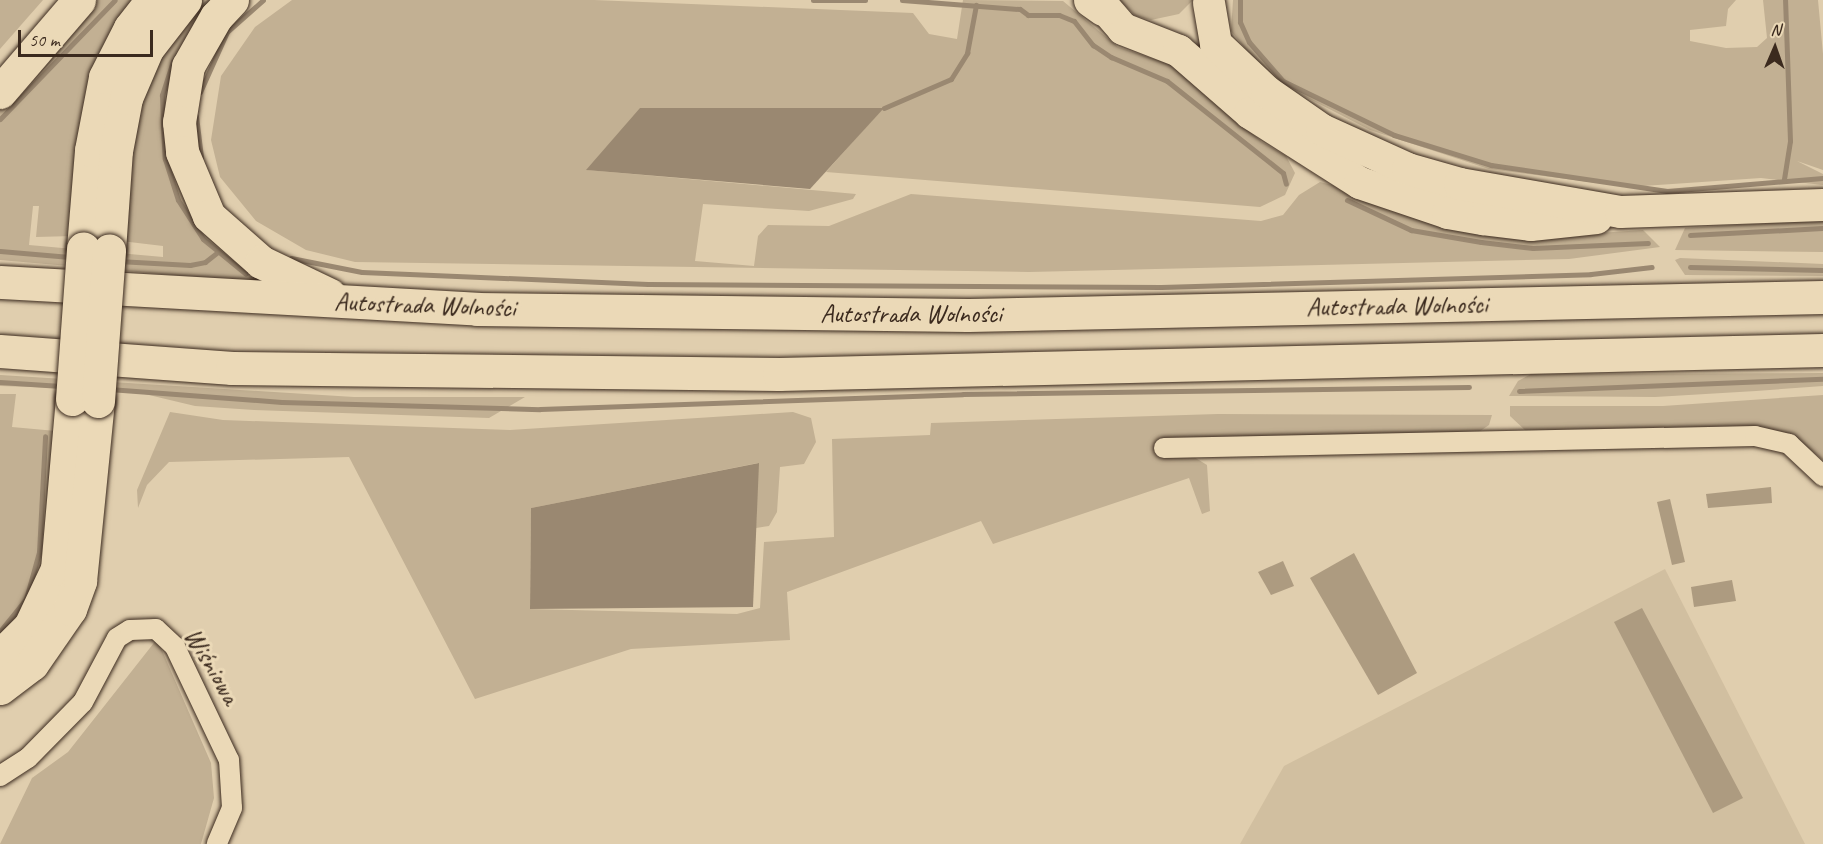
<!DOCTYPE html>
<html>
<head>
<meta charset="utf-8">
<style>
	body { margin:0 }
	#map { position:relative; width:1823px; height:844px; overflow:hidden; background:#e0ceae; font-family:Caveat,sans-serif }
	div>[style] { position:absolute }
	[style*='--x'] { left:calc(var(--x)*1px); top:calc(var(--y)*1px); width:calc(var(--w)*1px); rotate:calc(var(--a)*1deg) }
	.built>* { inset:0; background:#d1bfa0 }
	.green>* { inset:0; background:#c2b093 }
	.water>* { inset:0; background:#9a8871 }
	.stream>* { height:5px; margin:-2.5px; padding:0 2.5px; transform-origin:2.5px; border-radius:2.5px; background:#9a8871 }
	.building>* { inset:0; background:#ad9b80 }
	.roads { filter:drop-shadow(0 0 2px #3b2a1e) drop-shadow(0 0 2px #3b2a1e) }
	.street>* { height:20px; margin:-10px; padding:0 10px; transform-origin:10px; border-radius:10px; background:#ebd9b7 }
	.primary>* { height:32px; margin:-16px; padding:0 16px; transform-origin:16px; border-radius:16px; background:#ebd9b7 }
	.highway>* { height:33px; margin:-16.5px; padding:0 16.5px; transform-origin:16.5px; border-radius:16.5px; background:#ebd9b7 }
	.bridges { filter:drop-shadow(0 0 2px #3b2a1e) drop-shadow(0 0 2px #3b2a1e) }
	.highway-bridge>* { height:33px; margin:-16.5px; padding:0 16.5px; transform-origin:16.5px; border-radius:16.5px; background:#ebd9b7 }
	span { translate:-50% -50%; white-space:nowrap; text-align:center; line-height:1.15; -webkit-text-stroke:6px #ebd9b7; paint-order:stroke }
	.street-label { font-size:26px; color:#3b2a1e }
	.north { position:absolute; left:1745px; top:18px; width:60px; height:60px; -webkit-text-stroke:4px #ebd9b7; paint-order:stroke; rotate:2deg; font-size:16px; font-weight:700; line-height:24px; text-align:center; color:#3b2a1e }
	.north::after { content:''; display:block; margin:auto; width:21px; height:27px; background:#3b2a1e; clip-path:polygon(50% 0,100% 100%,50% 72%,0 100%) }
	.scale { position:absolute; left:18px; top:30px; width:135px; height:27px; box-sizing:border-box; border:3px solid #3b2a1e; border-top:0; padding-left:8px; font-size:18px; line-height:21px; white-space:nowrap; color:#3b2a1e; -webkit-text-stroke:4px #ebd9b7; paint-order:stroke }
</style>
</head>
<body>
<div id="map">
	<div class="built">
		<i style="clip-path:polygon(1665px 569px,1805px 844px,1240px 844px,1284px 766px)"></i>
	</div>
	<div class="green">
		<i style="clip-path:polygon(0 0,43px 0,0 49px)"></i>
		<i style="clip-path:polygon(94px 0,135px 0,73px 236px,36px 237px,39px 206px,33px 206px,29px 245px,163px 257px,163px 246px,121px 241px,135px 113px,173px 28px,207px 0,221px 0,171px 146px,277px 284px,0 260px,0 109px)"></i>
		<i style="clip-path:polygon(292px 0,594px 0,913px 13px,929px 34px,957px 39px,963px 0,1063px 1px,1118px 47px,1175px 66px,1262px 142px,1286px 156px,1295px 173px,1285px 195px,1260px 207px,826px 172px,883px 108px,587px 170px,856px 194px,853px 199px,809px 211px,703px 204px,695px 261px,754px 266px,758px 236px,768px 225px,829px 226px,911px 194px,1261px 221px,1283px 215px,1299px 195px,1320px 182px,1540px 237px,1643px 230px,1660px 247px,1569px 259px,1029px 272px,355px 262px,306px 250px,256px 221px,220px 177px,211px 140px,221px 76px,255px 27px)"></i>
		<i style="clip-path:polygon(1119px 0,1193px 0,1179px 14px,1151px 20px,1136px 16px)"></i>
		<i style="clip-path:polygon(1233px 0,1736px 0,1728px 9px,1726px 26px,1690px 30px,1690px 41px,1726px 48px,1757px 47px,1767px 38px,1763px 0,1818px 0,1823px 54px,1823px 170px,1797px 161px,1823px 174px,1823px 185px,1761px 178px,1628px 187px,1489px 169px,1370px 130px,1269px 78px,1231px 31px)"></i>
		<i style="clip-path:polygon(1823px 220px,1823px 252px,1675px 250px,1685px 228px)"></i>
		<i style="clip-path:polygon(1680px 258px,1823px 264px,1823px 276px,1685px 275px,1675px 260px)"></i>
		<i style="clip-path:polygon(1823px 373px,1823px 386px,1756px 391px,1655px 397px,1509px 396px,1518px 381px,1531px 374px)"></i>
		<i style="clip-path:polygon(0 375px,354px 397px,525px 397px,489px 418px,254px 410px,195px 406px,128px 390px,0 386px)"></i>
		<i style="clip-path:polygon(0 394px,16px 394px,12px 427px,56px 431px,54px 511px,33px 598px,0 640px)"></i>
		<i style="clip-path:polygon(1823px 395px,1823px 460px,1791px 434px,1773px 430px,1528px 433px,1510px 416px,1510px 406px,1663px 406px)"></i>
		<i style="clip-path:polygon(170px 412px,223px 420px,510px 430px,793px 412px,811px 418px,816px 442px,804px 464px,780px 467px,777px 512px,769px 526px,756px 528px,758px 463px,531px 508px,530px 609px,737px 614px,760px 608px,764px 542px,834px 537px,832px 439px,930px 435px,931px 423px,1218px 414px,1492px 415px,1489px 425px,1473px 436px,1194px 457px,1207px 465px,1210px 511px,1202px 514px,1189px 478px,993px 544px,981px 521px,787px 592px,790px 640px,631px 649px,475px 699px,349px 457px,169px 462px,147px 485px,138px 508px,137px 490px)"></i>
		<i style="clip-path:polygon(157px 639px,211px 763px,214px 798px,201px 844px,0 844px,32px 778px,68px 752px)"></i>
	</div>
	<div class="water">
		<i style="clip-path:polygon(640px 108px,884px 108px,810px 189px,586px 170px)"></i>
		<i style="clip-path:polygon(759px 463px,753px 607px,530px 609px,531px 508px)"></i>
	</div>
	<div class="stream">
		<i style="--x:813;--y:0;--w:52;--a:0"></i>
		<i style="--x:902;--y:0;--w:118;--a:4.4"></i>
		<i style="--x:1020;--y:9;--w:10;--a:37"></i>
		<i style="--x:1028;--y:15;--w:31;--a:0"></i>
		<i style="--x:1059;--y:15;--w:16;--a:22"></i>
		<i style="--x:1074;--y:21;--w:31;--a:52"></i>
		<i style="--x:1093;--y:45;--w:22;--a:34"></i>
		<i style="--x:1111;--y:57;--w:61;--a:23.2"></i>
		<i style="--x:1167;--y:81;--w:148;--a:38.4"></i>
		<i style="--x:1283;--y:173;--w:11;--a:75"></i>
		<i style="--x:1240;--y:0;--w:22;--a:90"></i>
		<i style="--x:1240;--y:22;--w:22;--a:66"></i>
		<i style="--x:1249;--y:42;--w:52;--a:48.9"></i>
		<i style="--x:1283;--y:81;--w:123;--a:25.9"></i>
		<i style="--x:1394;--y:135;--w:102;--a:17.2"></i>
		<i style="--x:1491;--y:165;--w:178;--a:8.4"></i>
		<i style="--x:1667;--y:191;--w:157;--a:-4.8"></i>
		<i style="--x:173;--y:61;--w:36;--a:108"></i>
		<i style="--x:162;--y:95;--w:31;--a:88"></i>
		<i style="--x:163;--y:126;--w:33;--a:87"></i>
		<i style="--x:165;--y:159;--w:43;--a:72.4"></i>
		<i style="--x:178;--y:200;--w:46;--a:57.3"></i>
		<i style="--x:203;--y:239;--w:55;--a:39.1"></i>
		<i style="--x:200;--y:92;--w:66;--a:-65.8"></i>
		<i style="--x:227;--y:32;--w:48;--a:-41.6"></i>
		<i style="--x:884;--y:108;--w:73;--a:-23.4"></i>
		<i style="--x:951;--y:79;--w:31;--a:-58"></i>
		<i style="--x:967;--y:53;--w:49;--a:-79.4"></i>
		<i style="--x:196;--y:116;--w:41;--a:83"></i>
		<i style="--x:0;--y:119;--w:165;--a:-46"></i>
		<i style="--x:1784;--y:179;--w:38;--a:-81"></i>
		<i style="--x:1790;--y:141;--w:141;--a:-92"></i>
		<i style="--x:1347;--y:200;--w:71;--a:25.1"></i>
		<i style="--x:1411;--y:230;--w:71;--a:9.7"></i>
		<i style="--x:1481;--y:242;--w:52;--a:6.6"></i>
		<i style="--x:1533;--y:248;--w:115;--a:-2.5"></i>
		<i style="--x:1690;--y:235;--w:133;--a:-3"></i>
		<i style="--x:0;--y:251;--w:70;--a:4.9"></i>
		<i style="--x:291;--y:258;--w:72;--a:11.2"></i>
		<i style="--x:362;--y:272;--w:286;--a:2.4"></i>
		<i style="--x:648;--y:284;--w:513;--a:0.34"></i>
		<i style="--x:1161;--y:287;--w:430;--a:-1.7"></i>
		<i style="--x:1591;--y:274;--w:61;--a:-6.5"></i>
		<i style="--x:118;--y:261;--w:72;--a:3.2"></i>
		<i style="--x:190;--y:265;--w:15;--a:-11"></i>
		<i style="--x:205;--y:262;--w:16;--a:-38"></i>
		<i style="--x:1690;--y:267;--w:133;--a:1.3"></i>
		<i style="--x:0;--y:382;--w:61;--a:3.8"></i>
		<i style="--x:109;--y:389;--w:173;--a:4.3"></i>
		<i style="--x:282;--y:402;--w:258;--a:1.6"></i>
		<i style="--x:540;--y:409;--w:423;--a:-2"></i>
		<i style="--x:963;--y:394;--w:506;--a:-0.79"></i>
		<i style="--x:1519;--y:391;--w:304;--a:-2.3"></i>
		<i style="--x:0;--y:631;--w:41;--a:-50.9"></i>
		<i style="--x:26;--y:599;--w:49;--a:-74.5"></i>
		<i style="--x:39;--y:552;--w:116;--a:-87"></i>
	</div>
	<div class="building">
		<i style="clip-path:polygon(1771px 487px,1772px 503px,1708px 508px,1706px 494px)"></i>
		<i style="clip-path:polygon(1670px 499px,1685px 562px,1672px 565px,1657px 502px)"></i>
		<i style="clip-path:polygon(1354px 553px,1417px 673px,1378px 695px,1310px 578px)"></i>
		<i style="clip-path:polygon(1283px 561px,1294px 586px,1271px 595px,1258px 572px)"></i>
		<i style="clip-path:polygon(1732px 580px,1736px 601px,1694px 607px,1691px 587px)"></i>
		<i style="clip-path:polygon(1642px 608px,1743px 798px,1713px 813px,1614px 622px)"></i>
	</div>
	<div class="roads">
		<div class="street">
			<i style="--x:1164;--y:448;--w:591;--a:-1.16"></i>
			<i style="--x:1755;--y:436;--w:35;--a:13"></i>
			<i style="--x:1789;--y:444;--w:47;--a:43.3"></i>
			<i style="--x:0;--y:776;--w:33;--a:-33"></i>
			<i style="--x:28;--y:758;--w:78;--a:-45.5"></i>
			<i style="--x:83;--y:702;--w:72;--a:-62"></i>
			<i style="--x:117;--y:638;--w:15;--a:-32"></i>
			<i style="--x:130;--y:630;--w:26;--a:-2"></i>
			<i style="--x:156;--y:629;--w:26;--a:43"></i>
			<i style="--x:175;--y:647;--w:125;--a:64.5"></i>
			<i style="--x:229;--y:760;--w:48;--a:86.4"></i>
			<i style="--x:232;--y:808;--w:39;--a:113"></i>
		</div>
		<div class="primary">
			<i style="--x:1098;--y:0;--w:38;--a:49"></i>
			<i style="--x:1123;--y:29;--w:60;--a:21.4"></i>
			<i style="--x:1179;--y:51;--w:94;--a:41.1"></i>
			<i style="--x:1250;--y:113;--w:130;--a:32.5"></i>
			<i style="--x:1360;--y:183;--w:93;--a:18.8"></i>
			<i style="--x:1448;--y:213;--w:36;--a:10"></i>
			<i style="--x:1483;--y:219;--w:48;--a:7.1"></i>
			<i style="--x:1531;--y:225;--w:66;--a:-6.1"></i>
			<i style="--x:1209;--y:3;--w:42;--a:80.3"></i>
			<i style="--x:1216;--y:44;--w:70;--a:43.3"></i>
			<i style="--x:1267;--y:92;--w:67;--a:34.6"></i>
			<i style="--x:1322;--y:130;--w:94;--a:24.4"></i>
			<i style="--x:1408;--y:169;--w:54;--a:16.1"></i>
			<i style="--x:1460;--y:184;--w:163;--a:9.9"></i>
			<i style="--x:1621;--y:212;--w:202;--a:-2"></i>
		</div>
		<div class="highway">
			<i style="--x:232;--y:0;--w:23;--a:133"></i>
			<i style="--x:216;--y:17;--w:56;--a:119.7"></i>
			<i style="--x:188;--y:66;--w:57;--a:99.1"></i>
			<i style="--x:179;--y:122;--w:30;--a:84"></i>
			<i style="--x:182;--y:152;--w:69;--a:67.1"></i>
			<i style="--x:209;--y:216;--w:69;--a:41.5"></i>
			<i style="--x:261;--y:262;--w:76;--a:25.6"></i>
			<i style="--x:1090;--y:0;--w:16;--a:35"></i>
			<i style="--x:0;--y:92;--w:121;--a:-49.3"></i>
			<i style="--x:83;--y:248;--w:98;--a:-85.3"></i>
			<i style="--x:91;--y:150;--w:74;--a:-79.1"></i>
			<i style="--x:105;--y:77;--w:55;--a:-63"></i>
			<i style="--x:130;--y:28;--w:36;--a:-52"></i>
			<i style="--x:109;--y:250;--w:99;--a:-86"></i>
			<i style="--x:116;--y:151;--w:54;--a:-79.3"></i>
			<i style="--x:126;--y:98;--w:53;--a:-66.8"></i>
			<i style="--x:147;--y:49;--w:62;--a:-52.2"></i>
			<i style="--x:0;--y:282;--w:478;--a:3.2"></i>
			<i style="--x:477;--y:309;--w:490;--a:0.7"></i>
			<i style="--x:967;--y:315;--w:856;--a:-1.2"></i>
			<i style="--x:0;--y:351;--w:233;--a:4.2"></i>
			<i style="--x:232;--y:368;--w:547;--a:0.63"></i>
			<i style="--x:779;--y:374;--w:1044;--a:-1.32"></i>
			<i style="--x:0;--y:656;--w:42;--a:-45"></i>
			<i style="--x:30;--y:626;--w:63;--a:-64.7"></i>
			<i style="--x:57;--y:569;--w:171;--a:-85"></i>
			<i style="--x:0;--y:688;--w:40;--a:-37"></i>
			<i style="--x:32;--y:664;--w:67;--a:-55.4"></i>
			<i style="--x:70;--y:609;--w:30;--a:-70"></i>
			<i style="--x:80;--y:581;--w:181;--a:-84.3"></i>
		</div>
	</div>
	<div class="bridges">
		<div class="highway-bridge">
			<i style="--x:72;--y:399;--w:151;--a:-85.8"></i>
			<i style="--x:98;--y:401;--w:151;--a:-85.8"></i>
		</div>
	</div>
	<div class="street-label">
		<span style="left:425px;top:305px;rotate:2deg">Autostrada Wolności</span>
		<span style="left:1397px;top:306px;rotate:-1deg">Autostrada Wolności</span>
		<span style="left:911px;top:314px">Autostrada Wolności</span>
		<span style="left:212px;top:666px;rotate:59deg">Wiśniowa</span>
	</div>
	<div class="north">N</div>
	<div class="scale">50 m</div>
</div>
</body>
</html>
